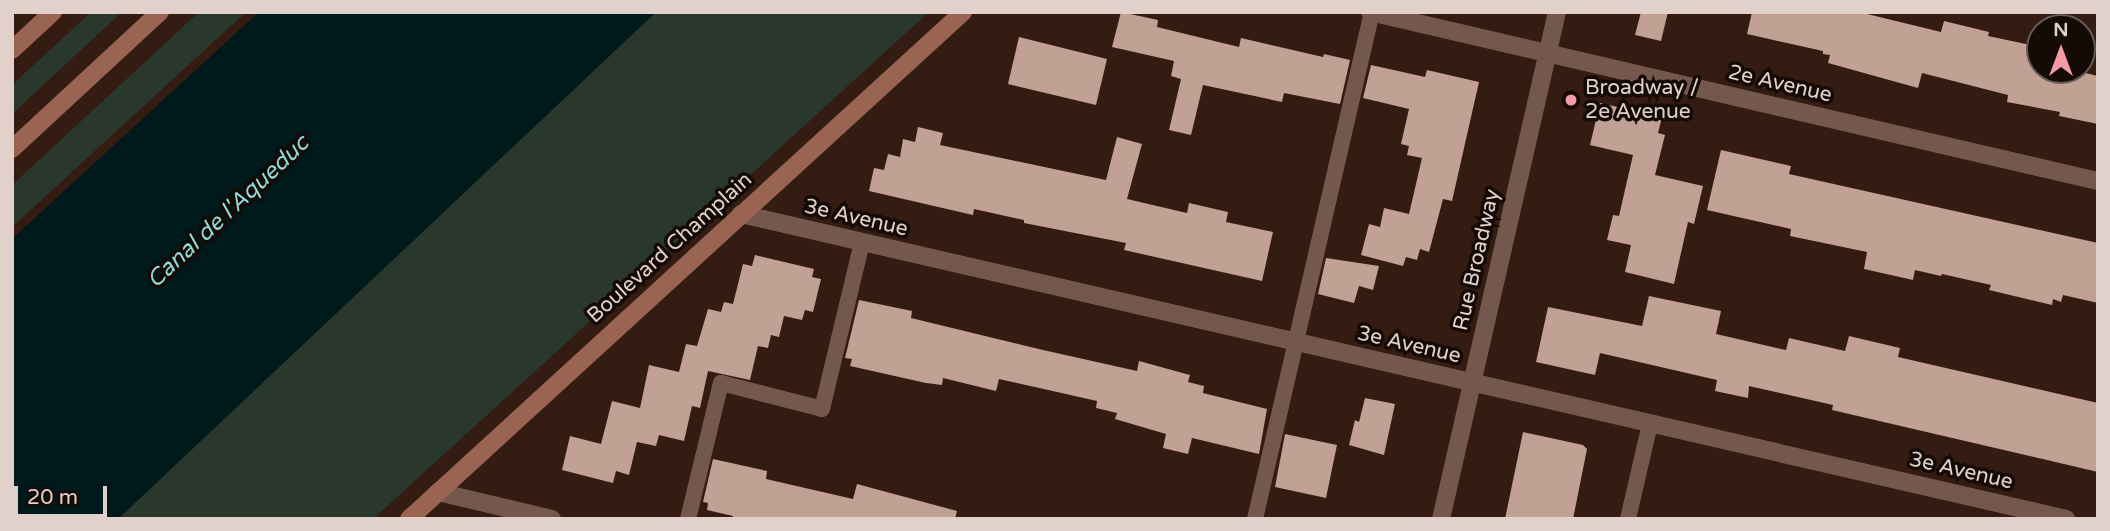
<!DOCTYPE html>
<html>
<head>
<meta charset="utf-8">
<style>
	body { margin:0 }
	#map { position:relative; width:2110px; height:531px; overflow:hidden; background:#341c12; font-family:"Varela Round",sans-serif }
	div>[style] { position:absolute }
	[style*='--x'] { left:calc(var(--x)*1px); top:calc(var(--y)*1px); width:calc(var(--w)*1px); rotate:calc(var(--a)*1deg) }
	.green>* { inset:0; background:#29372c }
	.water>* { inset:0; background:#00191a }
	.building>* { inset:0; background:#c0a194 }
	.lane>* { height:16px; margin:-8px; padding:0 8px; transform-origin:8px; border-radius:8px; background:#74584d }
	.street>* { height:18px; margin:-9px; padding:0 9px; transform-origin:9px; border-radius:9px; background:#74584d }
	.secondary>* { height:18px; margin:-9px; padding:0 9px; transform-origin:9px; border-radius:9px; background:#9a6453 }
	.dots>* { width:19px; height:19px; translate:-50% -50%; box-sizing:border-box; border:4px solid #140a06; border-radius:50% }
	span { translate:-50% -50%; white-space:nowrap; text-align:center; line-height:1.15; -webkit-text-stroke:7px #140a06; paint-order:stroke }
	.street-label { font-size:21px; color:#e2d1ca }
	.poi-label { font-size:21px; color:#e2d1ca }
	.left { translate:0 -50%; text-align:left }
	.water-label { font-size:23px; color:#8fdad9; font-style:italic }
	.frame { position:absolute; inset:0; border:14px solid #e2d1ca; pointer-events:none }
	.north { position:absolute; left:2026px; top:14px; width:70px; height:70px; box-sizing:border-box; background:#140a06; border:2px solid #665a54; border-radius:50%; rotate:0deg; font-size:19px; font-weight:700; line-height:28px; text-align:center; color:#e2d1ca }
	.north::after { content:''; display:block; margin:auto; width:24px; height:32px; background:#f39aa7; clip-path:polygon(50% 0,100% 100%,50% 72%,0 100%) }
	.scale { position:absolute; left:14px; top:486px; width:93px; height:32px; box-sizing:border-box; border:4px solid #e2d1ca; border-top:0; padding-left:9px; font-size:21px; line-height:24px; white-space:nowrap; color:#e2d1ca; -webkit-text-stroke:5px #140a06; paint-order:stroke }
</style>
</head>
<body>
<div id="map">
	<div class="green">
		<i style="clip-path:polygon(91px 12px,122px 12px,12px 114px,12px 85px)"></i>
		<i style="clip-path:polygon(199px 12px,246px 12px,12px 227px,12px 185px)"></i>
		<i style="clip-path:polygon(656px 12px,929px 12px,373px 519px,117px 519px)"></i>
	</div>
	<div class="water">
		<i style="clip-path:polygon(259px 12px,656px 12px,118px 519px,12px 519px,12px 239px)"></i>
	</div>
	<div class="building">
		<i style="clip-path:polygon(1121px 12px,1158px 20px,1157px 27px,1239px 47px,1241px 38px,1323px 57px,1324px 54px,1350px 60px,1340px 104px,1284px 93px,1282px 102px,1203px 85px,1191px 135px,1169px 130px,1181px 79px,1171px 76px,1174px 61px,1112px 47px)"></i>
		<i style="clip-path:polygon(1641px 12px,1668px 12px,1661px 41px,1635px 35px)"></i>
		<i style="clip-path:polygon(1752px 12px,1859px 12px,1941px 32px,1944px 21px,1989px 32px,1988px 36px,2040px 47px,2040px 70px,2073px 70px,2098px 76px,2098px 124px,2059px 116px,2060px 112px,2007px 102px,2008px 95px,1922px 73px,1918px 88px,1828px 63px,1830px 55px,1823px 54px,1823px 51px,1747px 34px)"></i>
		<i style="clip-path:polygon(1019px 37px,1107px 59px,1096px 105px,1008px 84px)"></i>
		<i style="clip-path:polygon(1371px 65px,1425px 77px,1427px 70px,1479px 82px,1452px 201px,1443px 199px,1429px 252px,1420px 249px,1417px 260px,1406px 257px,1403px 266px,1361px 255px,1369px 224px,1380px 227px,1384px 208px,1409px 214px,1422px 158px,1407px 155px,1409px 146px,1401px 144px,1409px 109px,1363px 98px)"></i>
		<i style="clip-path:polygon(1600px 103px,1662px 117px,1658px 133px,1665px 135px,1655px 175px,1703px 186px,1694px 224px,1688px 222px,1674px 284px,1625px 272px,1631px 245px,1607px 240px,1613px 215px,1619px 216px,1633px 155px,1590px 145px)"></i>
		<i style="clip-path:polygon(918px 127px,943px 133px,940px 145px,1106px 180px,1117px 137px,1142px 144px,1127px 199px,1187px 213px,1189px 203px,1228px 212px,1226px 222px,1273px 232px,1262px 281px,1124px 250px,1126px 243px,1024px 223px,1024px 220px,974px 209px,973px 215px,869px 191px,874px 168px,884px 170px,888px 154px,900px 157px,903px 139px,915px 142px)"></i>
		<i style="clip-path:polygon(1721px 150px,1791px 166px,1789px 174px,2098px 243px,2098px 303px,2063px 295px,2061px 302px,2053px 299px,2052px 305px,1989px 290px,1991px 285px,1942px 274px,1941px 276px,1915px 270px,1913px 280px,1864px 269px,1867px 252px,1790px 236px,1791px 229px,1707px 210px)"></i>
		<i style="clip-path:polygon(755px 255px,814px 269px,812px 277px,821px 279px,813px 312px,805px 310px,802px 320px,784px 316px,779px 337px,771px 335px,768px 348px,758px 346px,750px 380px,708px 371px,700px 408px,692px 406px,684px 441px,659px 435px,656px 446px,637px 442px,629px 475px,616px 471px,613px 483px,562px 470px,570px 436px,601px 444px,612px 401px,640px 408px,649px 365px,679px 372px,686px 344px,697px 346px,708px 309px,721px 312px,724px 302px,733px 304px,743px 264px,752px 266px)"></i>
		<i style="clip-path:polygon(1326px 258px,1379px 266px,1373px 290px,1359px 286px,1354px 303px,1318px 294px)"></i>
		<i style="clip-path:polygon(1649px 296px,1721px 311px,1716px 334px,1786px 350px,1789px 338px,1845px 351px,1849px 336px,1900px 348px,1898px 357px,2098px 403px,2098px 472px,1832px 410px,1833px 405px,1749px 386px,1748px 398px,1715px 391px,1717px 380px,1600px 353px,1595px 375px,1536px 362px,1548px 307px,1642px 326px)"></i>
		<i style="clip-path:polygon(859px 300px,912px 311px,911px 318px,1043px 350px,1137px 371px,1139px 361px,1190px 375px,1188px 382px,1204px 386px,1203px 393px,1267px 409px,1259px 454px,1192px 438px,1188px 454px,1163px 448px,1166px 434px,1115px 419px,1117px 413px,1096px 408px,1097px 401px,999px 379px,996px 391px,943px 378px,942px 385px,926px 383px,850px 366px,852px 359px,845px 358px)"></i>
		<i style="clip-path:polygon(1365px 398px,1395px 404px,1384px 455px,1349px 445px,1355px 420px,1359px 422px)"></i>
		<i style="clip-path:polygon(1523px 432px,1583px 445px,1587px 449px,1573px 519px,1505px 519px)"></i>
		<i style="clip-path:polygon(1285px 434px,1337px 445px,1326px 498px,1275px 487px)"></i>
		<i style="clip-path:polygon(713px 459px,767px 471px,766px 479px,853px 499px,857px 484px,957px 511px,955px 519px,732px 519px,733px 516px,707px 510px,708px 503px,703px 502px)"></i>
	</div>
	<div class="lane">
		<i style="--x:688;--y:519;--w:140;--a:-76.4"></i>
		<i style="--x:721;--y:383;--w:104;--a:14.4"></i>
		<i style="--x:822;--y:409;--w:171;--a:-76.5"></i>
		<i style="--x:1255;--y:519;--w:520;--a:-77.01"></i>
		<i style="--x:1628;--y:519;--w:98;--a:-77"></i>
	</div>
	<div class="street">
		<i style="--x:1370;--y:12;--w:747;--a:13.07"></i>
		<i style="--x:741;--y:214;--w:1360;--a:12.96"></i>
		<i style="--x:438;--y:492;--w:117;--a:13.3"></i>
		<i style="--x:1441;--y:519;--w:520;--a:-77.11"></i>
	</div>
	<div class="secondary">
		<i style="--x:12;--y:50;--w:56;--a:-42.8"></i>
		<i style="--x:12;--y:149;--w:202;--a:-42.8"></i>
		<i style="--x:409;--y:519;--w:751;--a:-42.46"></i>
	</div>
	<div class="dots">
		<i style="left:1571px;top:100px;background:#f39aa7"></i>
	</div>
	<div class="street-label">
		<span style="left:1780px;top:84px;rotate:13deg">2e Avenue</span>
		<span style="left:856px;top:218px;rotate:13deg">3e Avenue</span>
		<span style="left:670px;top:248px;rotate:-42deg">Boulevard Champlain</span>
		<span style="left:1477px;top:260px;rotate:-77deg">Rue Broadway</span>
		<span style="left:1409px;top:345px;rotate:13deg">3e Avenue</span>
		<span style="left:1961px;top:471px;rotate:13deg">3e Avenue</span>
	</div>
	<div class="poi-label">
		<span class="left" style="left:1585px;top:100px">Broadway /<br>2e Avenue</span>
	</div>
	<div class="water-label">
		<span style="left:228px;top:212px;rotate:-43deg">Canal de l'Aqueduc</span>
	</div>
	<div class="frame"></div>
	<div class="north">N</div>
	<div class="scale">20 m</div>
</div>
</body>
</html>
